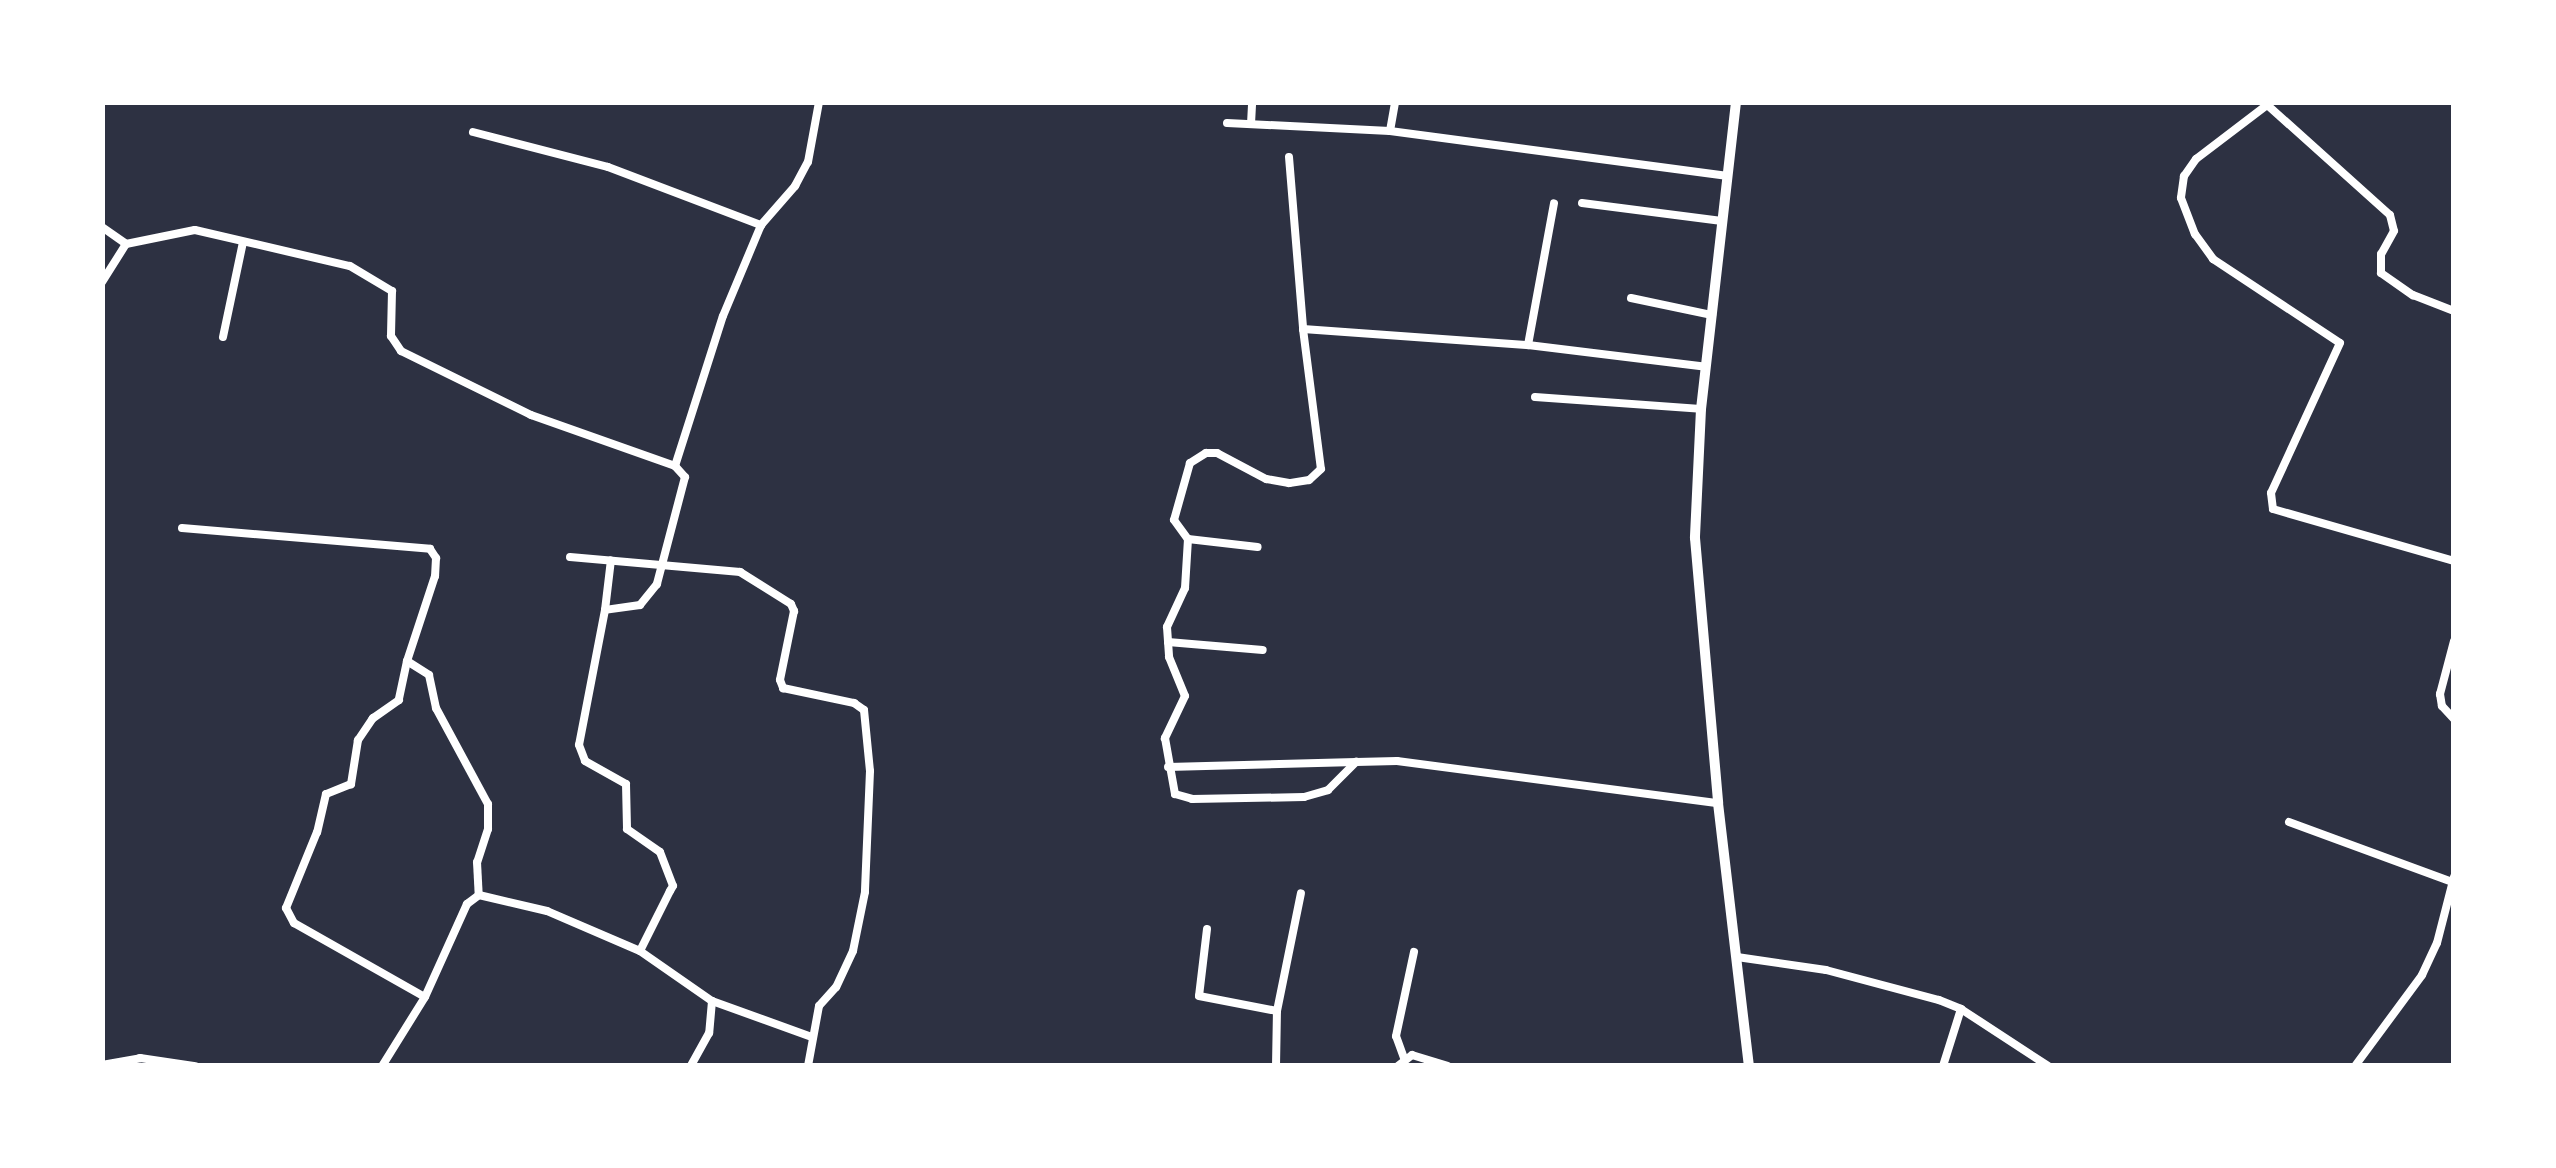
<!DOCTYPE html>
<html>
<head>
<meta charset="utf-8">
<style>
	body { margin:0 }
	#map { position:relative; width:2556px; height:1168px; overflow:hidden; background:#2d3142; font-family:"Work Sans",sans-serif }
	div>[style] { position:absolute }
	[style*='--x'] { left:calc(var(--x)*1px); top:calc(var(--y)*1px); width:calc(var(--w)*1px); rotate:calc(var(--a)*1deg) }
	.minor>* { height:8px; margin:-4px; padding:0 4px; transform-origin:4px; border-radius:4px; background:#fff }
	.tertiary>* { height:10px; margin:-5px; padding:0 5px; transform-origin:5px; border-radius:5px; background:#fff }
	span { translate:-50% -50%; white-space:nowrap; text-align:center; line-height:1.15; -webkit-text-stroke:8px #fff; paint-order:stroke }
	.frame { position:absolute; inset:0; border:105px solid #fff; pointer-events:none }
</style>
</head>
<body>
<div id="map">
	<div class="minor">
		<i style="--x:2264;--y:102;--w:169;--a:41.9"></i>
		<i style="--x:2390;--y:215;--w:16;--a:76"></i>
		<i style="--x:2394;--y:231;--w:26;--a:119"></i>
		<i style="--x:2381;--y:254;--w:19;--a:90"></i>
		<i style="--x:2381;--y:273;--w:39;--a:35"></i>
		<i style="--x:2413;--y:295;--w:44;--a:21.3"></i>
		<i style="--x:2267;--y:105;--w:89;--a:142.7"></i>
		<i style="--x:2196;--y:159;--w:21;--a:125"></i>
		<i style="--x:2184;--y:176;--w:22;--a:98"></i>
		<i style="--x:2181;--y:198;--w:39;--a:69"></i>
		<i style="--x:2195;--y:234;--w:31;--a:54"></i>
		<i style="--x:2213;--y:259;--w:152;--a:33.5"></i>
		<i style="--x:2340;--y:343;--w:165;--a:114.7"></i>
		<i style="--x:2271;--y:493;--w:16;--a:83"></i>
		<i style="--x:2273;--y:509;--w:188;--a:16"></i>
		<i style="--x:1227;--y:123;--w:163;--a:2.8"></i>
		<i style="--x:1390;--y:131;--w:339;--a:7.6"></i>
		<i style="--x:1251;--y:124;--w:22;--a:-87"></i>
		<i style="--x:1390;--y:131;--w:29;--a:-80"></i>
		<i style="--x:473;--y:132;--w:139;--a:14.5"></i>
		<i style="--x:608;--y:167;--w:164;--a:20.8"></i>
		<i style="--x:1289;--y:157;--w:173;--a:85.3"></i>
		<i style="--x:1303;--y:329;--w:141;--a:82.7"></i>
		<i style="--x:1321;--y:469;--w:16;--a:137"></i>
		<i style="--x:1309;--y:480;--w:20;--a:171"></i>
		<i style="--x:1289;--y:483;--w:23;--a:-170"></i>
		<i style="--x:1266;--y:479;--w:55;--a:-152"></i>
		<i style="--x:1217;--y:453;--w:11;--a:180"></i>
		<i style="--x:1206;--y:453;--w:19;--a:148"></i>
		<i style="--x:1190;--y:463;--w:59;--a:105.7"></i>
		<i style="--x:1174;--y:520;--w:24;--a:54"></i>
		<i style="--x:1188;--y:539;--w:49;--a:93.5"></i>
		<i style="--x:1185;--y:588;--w:43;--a:114.8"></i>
		<i style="--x:1167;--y:627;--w:30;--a:86"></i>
		<i style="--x:1169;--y:657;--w:42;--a:67.7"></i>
		<i style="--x:1185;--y:696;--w:47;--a:115.5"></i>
		<i style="--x:1165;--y:738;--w:57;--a:79.9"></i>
		<i style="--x:1175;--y:794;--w:18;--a:16"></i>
		<i style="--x:1192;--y:799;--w:112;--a:-1"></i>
		<i style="--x:1304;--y:797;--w:25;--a:-16"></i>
		<i style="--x:1328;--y:790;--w:40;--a:-45"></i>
		<i style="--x:1356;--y:762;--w:41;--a:-1.4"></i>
		<i style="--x:1397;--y:761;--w:324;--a:7.5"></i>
		<i style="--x:1582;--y:203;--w:141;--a:7.3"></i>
		<i style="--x:102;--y:227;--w:29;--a:35"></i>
		<i style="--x:102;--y:282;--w:45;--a:-57.7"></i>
		<i style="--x:126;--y:244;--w:70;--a:-11.5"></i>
		<i style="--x:195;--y:230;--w:159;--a:13.1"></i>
		<i style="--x:350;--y:266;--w:49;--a:30.8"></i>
		<i style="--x:392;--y:291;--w:45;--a:91.3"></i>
		<i style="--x:391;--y:336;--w:18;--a:56"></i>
		<i style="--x:401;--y:351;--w:145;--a:26.2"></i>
		<i style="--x:531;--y:415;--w:153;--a:19.5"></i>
		<i style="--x:675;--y:466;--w:15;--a:48"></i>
		<i style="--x:685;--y:477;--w:111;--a:104.7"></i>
		<i style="--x:657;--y:584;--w:27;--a:129"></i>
		<i style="--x:640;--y:605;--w:35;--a:172"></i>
		<i style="--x:605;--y:610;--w:137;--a:100.9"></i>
		<i style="--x:579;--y:745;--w:17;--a:69"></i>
		<i style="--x:585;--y:761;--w:47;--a:29.3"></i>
		<i style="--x:626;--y:784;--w:45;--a:88.7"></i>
		<i style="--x:627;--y:829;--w:40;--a:34.9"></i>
		<i style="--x:660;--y:852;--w:36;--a:69"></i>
		<i style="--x:673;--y:886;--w:6;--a:121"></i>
		<i style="--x:670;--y:891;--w:67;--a:116.6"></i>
		<i style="--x:640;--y:951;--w:101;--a:-156.7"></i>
		<i style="--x:547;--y:911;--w:70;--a:-166.8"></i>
		<i style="--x:479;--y:895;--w:15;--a:143"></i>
		<i style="--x:467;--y:904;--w:102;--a:114.3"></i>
		<i style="--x:425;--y:997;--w:81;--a:121.9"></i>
		<i style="--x:1631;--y:298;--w:83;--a:11.9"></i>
		<i style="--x:1303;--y:329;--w:226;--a:4.1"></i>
		<i style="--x:1528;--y:345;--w:179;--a:7"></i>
		<i style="--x:223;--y:337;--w:97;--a:-78.1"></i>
		<i style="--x:1528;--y:345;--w:144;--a:-79.6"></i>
		<i style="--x:1535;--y:397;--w:166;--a:4.1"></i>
		<i style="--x:675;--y:466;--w:157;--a:-72.3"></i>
		<i style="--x:723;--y:316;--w:99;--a:-67.3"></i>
		<i style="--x:761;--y:225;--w:52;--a:-48.9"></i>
		<i style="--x:795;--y:186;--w:27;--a:-62"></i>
		<i style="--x:808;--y:162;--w:61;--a:-79.6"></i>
		<i style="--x:182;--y:528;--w:249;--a:4.8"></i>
		<i style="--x:430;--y:549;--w:11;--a:56"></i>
		<i style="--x:436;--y:558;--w:18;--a:93"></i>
		<i style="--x:435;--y:576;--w:89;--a:108.2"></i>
		<i style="--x:407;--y:661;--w:26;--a:32"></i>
		<i style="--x:429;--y:675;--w:34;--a:78"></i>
		<i style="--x:436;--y:708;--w:109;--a:61.6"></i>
		<i style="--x:488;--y:804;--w:25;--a:90"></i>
		<i style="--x:488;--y:829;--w:35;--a:108"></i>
		<i style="--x:477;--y:862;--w:33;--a:87"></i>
		<i style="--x:1188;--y:539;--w:70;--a:6.5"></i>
		<i style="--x:570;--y:557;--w:171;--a:5"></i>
		<i style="--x:740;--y:572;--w:60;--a:32.1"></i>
		<i style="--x:791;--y:604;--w:8;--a:67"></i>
		<i style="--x:794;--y:611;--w:70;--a:101.5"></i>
		<i style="--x:780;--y:680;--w:9;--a:69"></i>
		<i style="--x:783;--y:688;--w:73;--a:11.9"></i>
		<i style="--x:854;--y:703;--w:12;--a:35"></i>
		<i style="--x:864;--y:710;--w:61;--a:84.4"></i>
		<i style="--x:870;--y:771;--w:121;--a:92.4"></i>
		<i style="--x:865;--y:892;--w:60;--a:101.5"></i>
		<i style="--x:853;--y:951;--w:40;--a:115"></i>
		<i style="--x:836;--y:987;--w:25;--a:132"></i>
		<i style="--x:819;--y:1006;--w:61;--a:100.4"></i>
		<i style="--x:605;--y:610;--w:50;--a:-83.2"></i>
		<i style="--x:2454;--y:641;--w:55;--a:104.8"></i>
		<i style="--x:2440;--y:694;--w:12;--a:81"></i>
		<i style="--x:2442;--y:706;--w:18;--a:47"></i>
		<i style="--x:1168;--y:642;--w:95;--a:4.8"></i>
		<i style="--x:407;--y:661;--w:40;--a:102"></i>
		<i style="--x:399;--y:700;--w:32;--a:145"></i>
		<i style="--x:373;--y:718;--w:27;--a:124"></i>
		<i style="--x:358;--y:740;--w:45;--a:99"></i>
		<i style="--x:351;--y:784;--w:27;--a:158"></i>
		<i style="--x:326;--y:794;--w:39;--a:103"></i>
		<i style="--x:317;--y:832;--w:82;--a:112.2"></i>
		<i style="--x:286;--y:908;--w:17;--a:62"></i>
		<i style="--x:294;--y:923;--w:150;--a:29.5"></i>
		<i style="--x:1168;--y:767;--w:188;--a:-1.5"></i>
		<i style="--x:2289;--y:822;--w:174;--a:20.2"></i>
		<i style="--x:1207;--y:929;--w:67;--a:96.8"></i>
		<i style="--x:1199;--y:996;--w:79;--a:10.9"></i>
		<i style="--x:640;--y:951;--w:88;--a:34.8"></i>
		<i style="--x:712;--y:1001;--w:32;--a:95"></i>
		<i style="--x:709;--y:1033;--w:38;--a:119"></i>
		<i style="--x:1737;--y:957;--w:90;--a:8.3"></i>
		<i style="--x:1826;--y:970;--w:117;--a:14.9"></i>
		<i style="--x:1939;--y:1000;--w:24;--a:22"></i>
		<i style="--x:1961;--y:1009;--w:104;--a:33.2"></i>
		<i style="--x:712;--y:1001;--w:106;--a:19.8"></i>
		<i style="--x:1404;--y:1058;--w:23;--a:-110"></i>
		<i style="--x:1396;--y:1036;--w:86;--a:-77.9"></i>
		<i style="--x:102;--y:1065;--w:39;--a:-10"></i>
		<i style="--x:140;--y:1058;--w:56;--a:8.3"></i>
		<i style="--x:1276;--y:1066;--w:55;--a:-89"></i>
		<i style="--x:1277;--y:1011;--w:120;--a:-78.5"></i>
		<i style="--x:1398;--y:1066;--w:18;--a:-38"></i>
		<i style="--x:1412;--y:1055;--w:37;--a:17"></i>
		<i style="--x:1943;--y:1066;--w:60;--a:-72.5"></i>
		<i style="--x:2355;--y:1066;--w:113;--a:-53.6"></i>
		<i style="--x:2422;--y:975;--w:35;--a:-65"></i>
		<i style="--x:2437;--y:943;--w:68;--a:-75.6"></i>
	</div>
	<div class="tertiary">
		<i style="--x:1736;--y:102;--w:309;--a:96.5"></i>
		<i style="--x:1701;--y:409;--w:129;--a:92.7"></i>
		<i style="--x:1695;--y:538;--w:266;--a:85"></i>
		<i style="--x:1718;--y:803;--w:265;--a:83.3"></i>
	</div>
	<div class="frame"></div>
</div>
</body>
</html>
